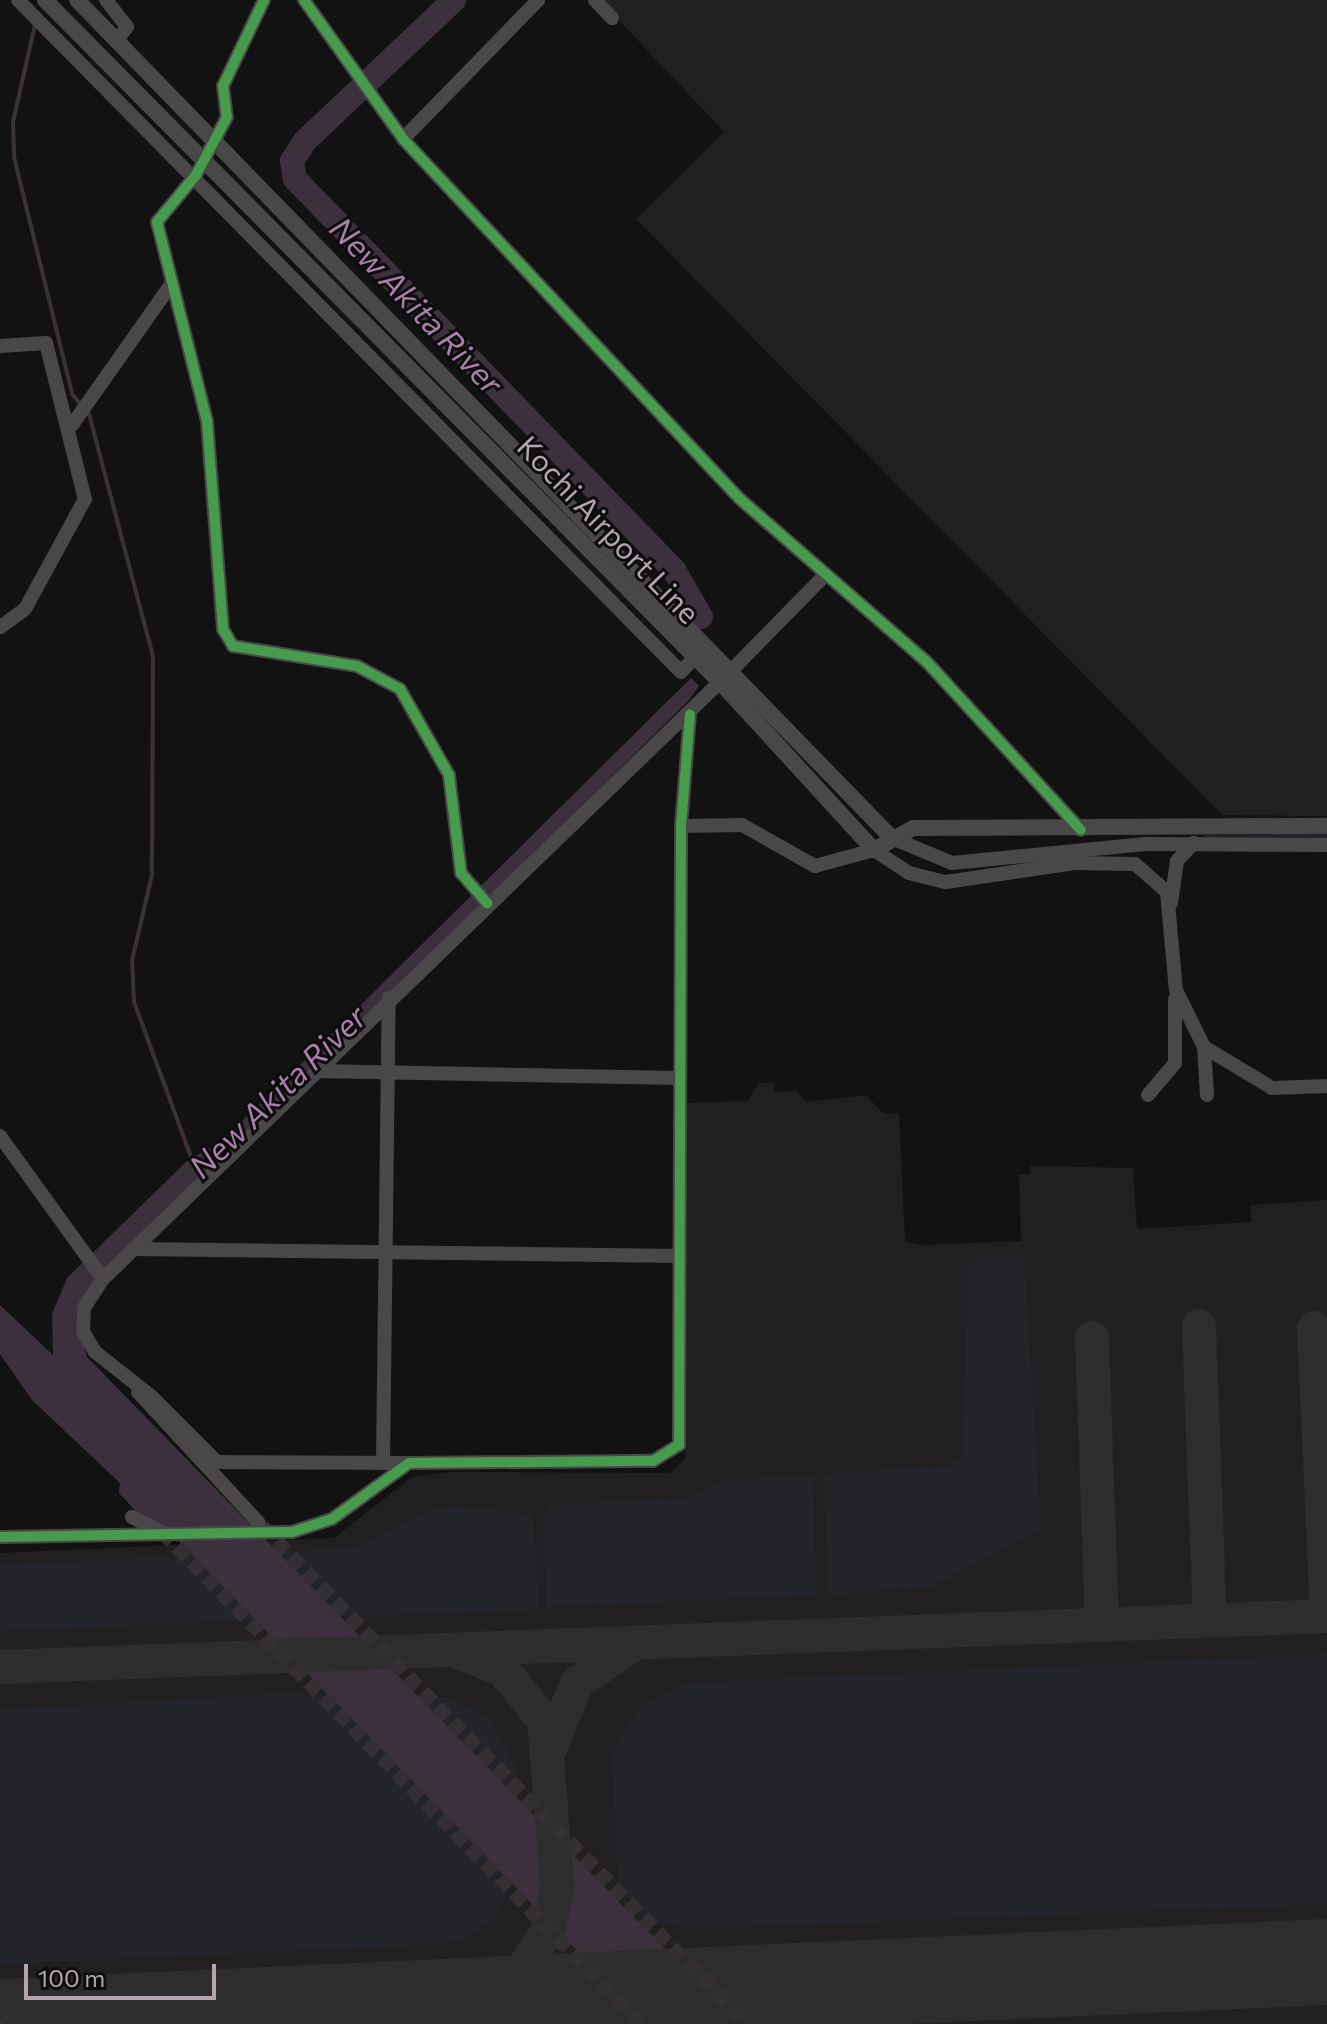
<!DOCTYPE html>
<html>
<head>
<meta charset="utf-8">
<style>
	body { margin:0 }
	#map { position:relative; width:1327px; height:2024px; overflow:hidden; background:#131213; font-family:Commissioner,sans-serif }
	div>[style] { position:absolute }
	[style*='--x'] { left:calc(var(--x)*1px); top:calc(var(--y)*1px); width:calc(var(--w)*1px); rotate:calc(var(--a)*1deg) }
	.built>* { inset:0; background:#211f20 }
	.green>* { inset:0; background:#232429 }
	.water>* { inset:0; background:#3d303d }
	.stream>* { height:4px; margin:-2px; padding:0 2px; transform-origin:2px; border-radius:2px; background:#3d303d }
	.river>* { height:24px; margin:-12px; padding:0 12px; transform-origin:12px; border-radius:12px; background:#3d303d }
	.taxiway>* { height:34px; margin:-17px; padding:0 17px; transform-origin:17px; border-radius:17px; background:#2e2d2e }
	.runway>* { height:86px; margin:-43px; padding:0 43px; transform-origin:43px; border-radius:43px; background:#2e2d2e }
	.minor-tunnel>* { height:14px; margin-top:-7px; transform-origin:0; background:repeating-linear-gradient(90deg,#332f32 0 14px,transparent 0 21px) }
	.major-tunnel>* { height:16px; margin-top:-8px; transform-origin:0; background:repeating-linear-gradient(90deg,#332f32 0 16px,transparent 0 24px) }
	.minor>* { height:14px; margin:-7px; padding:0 7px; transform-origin:7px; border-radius:7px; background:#4a4749 }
	.major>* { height:16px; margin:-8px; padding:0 8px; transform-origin:8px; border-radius:8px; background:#4a4749 }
	.cycleway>* { height:10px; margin:-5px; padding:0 5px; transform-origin:5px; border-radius:5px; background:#469c4c }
	span { translate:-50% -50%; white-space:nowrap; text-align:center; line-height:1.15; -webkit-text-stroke:6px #0e0d0e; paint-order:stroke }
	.street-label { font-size:30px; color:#b2a5af }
	.water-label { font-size:32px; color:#a980a9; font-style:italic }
	.scale { position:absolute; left:24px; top:1964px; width:192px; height:36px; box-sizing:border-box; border:4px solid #b2a5af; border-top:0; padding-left:10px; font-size:24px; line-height:28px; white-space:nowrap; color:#b2a5af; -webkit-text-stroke:6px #0e0d0e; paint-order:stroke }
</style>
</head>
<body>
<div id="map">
	<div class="built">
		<i style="clip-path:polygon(600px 0,1327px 0,1327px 816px,1222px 815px,636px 219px,724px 132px)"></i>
		<i style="clip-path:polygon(759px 1083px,774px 1083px,775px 1092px,797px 1091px,806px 1102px,866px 1095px,884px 1114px,899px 1113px,905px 1241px,918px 1245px,1021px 1241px,1019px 1175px,1030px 1174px,1030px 1166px,1133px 1168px,1137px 1229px,1251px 1222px,1251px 1205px,1327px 1200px,1327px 2024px,0 2024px,0 1553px,334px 1538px,412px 1477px,449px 1472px,670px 1473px,685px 1458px,686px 1103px,747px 1101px)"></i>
	</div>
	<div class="green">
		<i style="clip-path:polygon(1327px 833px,1327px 839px,1204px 838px,1204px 835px)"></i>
		<i style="clip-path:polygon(1024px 1255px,1041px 1528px,933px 1586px,828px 1595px,824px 1474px,950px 1466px,963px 1457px,968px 1267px,978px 1256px)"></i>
		<i style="clip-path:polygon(813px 1476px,816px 1595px,546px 1607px,544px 1516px,552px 1505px,691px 1498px,724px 1480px)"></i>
		<i style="clip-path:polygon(456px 1507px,533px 1514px,539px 1609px,0 1631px,0 1565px,357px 1548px,425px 1512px)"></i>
		<i style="clip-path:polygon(1327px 1654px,1327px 1904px,695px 1929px,645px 1919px,618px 1884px,612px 1753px,640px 1706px,686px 1683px)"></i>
		<i style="clip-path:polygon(290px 1693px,451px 1698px,488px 1716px,517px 1767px,513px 1880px,496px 1917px,463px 1941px,443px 1944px,0 1964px,0 1710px)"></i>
	</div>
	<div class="water">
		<i style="clip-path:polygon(691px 678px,699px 686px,689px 700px,80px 1303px,76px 1317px,87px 1357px,738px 2024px,649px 2024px,163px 1525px,143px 1519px,119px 1493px,120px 1483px,32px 1400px,0 1354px,0 1305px,53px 1355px,52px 1314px,67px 1278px,188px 1160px,219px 1143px,293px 1072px)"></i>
	</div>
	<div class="stream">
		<i style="--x:35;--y:25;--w:99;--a:102.8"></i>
		<i style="--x:13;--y:122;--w:35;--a:88"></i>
		<i style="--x:14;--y:157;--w:244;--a:76.2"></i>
		<i style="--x:72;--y:394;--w:16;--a:50"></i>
		<i style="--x:89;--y:414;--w:251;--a:75.2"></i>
		<i style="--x:153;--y:657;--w:218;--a:90.3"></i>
		<i style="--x:152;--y:875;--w:87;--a:103.2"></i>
		<i style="--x:132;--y:960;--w:42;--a:87.3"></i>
		<i style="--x:134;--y:1002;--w:171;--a:69.8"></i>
	</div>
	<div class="river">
		<i style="--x:454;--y:0;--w:205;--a:136.6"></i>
		<i style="--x:305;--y:141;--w:24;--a:123"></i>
		<i style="--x:292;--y:161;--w:18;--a:81"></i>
		<i style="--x:295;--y:179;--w:545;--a:45.89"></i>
		<i style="--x:674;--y:570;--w:54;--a:60.1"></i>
	</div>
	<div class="taxiway">
		<i style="--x:1199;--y:1326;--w:294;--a:87.9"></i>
		<i style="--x:1314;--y:1328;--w:288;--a:87.4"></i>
		<i style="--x:1092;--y:1338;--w:286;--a:88"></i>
		<i style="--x:461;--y:1653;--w:45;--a:22"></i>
		<i style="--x:503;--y:1670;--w:65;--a:51.2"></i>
		<i style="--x:544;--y:1721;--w:163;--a:85.4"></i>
		<i style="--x:0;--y:1667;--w:1328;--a:-2.2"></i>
		<i style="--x:551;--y:1747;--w:69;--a:-67.9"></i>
		<i style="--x:577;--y:1683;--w:69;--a:-34.4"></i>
		<i style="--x:445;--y:2002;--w:45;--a:-12.8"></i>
		<i style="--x:489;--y:1992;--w:43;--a:-35.5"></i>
		<i style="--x:524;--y:1967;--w:43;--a:-56.3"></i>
		<i style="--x:548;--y:1931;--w:41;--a:-77.3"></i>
	</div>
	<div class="runway">
		<i style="--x:0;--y:2022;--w:1328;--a:-2.59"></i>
	</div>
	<div class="minor-tunnel">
		<i style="--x:262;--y:1526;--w:695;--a:45.76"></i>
		<i style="--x:162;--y:1532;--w:687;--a:45.77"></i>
	</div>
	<div class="major-tunnel">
		<i style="--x:0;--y:2021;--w:4;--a:56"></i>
	</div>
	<div class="minor">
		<i style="--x:18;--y:0;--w:944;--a:45.39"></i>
		<i style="--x:681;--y:672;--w:21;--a:-47"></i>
		<i style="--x:106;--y:0;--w:34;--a:52"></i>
		<i style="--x:127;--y:27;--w:16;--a:128"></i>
		<i style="--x:264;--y:0;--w:95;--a:115.5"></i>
		<i style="--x:223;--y:86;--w:31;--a:83"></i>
		<i style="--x:227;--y:117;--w:66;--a:118.1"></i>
		<i style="--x:196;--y:175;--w:61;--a:129.7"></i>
		<i style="--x:157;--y:222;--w:205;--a:75.9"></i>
		<i style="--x:207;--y:421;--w:209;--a:85.6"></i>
		<i style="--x:223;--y:629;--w:20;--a:60"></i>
		<i style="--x:233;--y:646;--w:126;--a:9.2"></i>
		<i style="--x:357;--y:666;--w:49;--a:28.1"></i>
		<i style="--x:400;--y:689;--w:99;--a:60.3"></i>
		<i style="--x:449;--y:775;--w:99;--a:83"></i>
		<i style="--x:461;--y:873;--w:40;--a:49"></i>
		<i style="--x:304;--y:0;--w:171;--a:54.5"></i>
		<i style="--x:403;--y:139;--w:493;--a:46.9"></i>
		<i style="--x:740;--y:499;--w:247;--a:41.1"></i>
		<i style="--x:926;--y:661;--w:229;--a:47.5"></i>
		<i style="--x:595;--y:0;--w:25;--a:47"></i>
		<i style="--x:403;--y:139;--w:194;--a:-45.8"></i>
		<i style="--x:0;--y:346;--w:46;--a:-3.7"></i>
		<i style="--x:46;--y:343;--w:161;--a:76"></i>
		<i style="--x:85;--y:499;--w:125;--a:118.6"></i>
		<i style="--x:25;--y:609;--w:31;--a:144"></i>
		<i style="--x:72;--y:425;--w:174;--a:-54.8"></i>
		<i style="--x:732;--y:670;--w:130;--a:-45.6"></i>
		<i style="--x:681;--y:826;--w:61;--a:-0.9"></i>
		<i style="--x:742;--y:825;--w:84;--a:29.3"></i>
		<i style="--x:815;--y:866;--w:61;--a:-15.2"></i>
		<i style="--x:874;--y:850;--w:42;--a:33.3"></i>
		<i style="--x:909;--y:873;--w:38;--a:14"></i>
		<i style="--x:946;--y:882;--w:130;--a:-8.4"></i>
		<i style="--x:1075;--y:863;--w:60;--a:1"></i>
		<i style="--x:1135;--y:864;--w:43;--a:41.2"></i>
		<i style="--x:1167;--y:892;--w:98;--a:84.8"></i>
		<i style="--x:1176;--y:990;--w:64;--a:63.8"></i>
		<i style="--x:1204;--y:1047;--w:79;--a:31.1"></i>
		<i style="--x:1272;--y:1088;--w:55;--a:-2.1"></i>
		<i style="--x:892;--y:838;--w:65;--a:22.6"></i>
		<i style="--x:952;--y:863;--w:194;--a:-5.6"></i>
		<i style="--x:1145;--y:844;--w:182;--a:0.3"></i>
		<i style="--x:1171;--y:903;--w:42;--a:-81.9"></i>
		<i style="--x:1177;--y:861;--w:25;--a:-47"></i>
		<i style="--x:1204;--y:1047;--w:48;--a:86.4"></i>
		<i style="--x:316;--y:1071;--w:362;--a:1.1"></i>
		<i style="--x:1148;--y:1095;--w:42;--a:-49.8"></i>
		<i style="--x:1175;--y:1063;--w:64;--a:-90"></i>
		<i style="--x:0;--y:1136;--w:176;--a:54.2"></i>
		<i style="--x:133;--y:1249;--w:547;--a:0.73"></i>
		<i style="--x:138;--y:1392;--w:178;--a:47.3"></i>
		<i style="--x:383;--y:1463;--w:465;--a:-89.3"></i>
		<i style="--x:409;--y:1463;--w:192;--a:-179.7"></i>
		<i style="--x:217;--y:1462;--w:93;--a:-135"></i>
		<i style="--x:151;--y:1396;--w:71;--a:-141.8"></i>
		<i style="--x:95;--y:1352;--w:24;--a:-120"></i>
		<i style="--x:83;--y:1331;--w:23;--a:-88"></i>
		<i style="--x:84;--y:1308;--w:35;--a:-57"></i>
		<i style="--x:103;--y:1279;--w:859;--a:-44.06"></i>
		<i style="--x:132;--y:1517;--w:34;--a:27"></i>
		<i style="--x:0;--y:1537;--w:292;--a:-1"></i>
		<i style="--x:292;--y:1532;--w:42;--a:-18"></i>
		<i style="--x:332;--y:1519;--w:95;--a:-36"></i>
		<i style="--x:409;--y:1463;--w:244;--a:-0.5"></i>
		<i style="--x:653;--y:1461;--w:31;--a:-32"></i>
		<i style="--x:679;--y:1445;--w:619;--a:-89.81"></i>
		<i style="--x:681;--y:826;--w:112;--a:-85.4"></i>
	</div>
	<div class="major">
		<i style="--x:45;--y:0;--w:960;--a:45.3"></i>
		<i style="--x:720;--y:682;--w:228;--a:47.5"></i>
		<i style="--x:874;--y:850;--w:45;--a:-29.4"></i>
		<i style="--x:913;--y:828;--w:414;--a:-0.3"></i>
		<i style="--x:77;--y:0;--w:1169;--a:45.8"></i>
	</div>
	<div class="cycleway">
		<i style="--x:264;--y:0;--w:95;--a:115.5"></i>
		<i style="--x:223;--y:86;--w:31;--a:83"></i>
		<i style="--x:227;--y:117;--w:66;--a:118.1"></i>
		<i style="--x:196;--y:175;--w:61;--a:129.7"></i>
		<i style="--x:157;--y:222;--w:205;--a:75.9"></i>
		<i style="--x:207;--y:421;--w:209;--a:85.6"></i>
		<i style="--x:223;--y:629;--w:20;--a:60"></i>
		<i style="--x:233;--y:646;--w:126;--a:9.2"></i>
		<i style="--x:357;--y:666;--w:49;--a:28.1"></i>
		<i style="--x:400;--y:689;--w:99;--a:60.3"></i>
		<i style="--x:449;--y:775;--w:99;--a:83"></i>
		<i style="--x:461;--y:873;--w:40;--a:49"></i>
		<i style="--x:304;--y:0;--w:171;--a:54.5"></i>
		<i style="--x:403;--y:139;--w:493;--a:46.9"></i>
		<i style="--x:740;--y:499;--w:247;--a:41.1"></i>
		<i style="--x:926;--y:661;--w:229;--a:47.5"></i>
		<i style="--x:0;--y:1537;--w:292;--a:-1"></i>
		<i style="--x:292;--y:1532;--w:42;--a:-18"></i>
		<i style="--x:332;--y:1519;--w:95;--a:-36"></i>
		<i style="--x:409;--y:1463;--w:244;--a:-0.5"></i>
		<i style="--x:653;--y:1461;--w:31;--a:-32"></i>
		<i style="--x:679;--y:1445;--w:619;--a:-89.81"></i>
		<i style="--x:681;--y:826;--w:112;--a:-85.4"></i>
	</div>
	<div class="street-label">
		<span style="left:609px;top:529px;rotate:46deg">Kochi Airport Line</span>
	</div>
	<div class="water-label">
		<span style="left:417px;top:305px;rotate:46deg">New Akita River</span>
		<span style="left:277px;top:1091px;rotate:-44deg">New Akita River</span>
	</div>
	<div class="scale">100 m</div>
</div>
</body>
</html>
